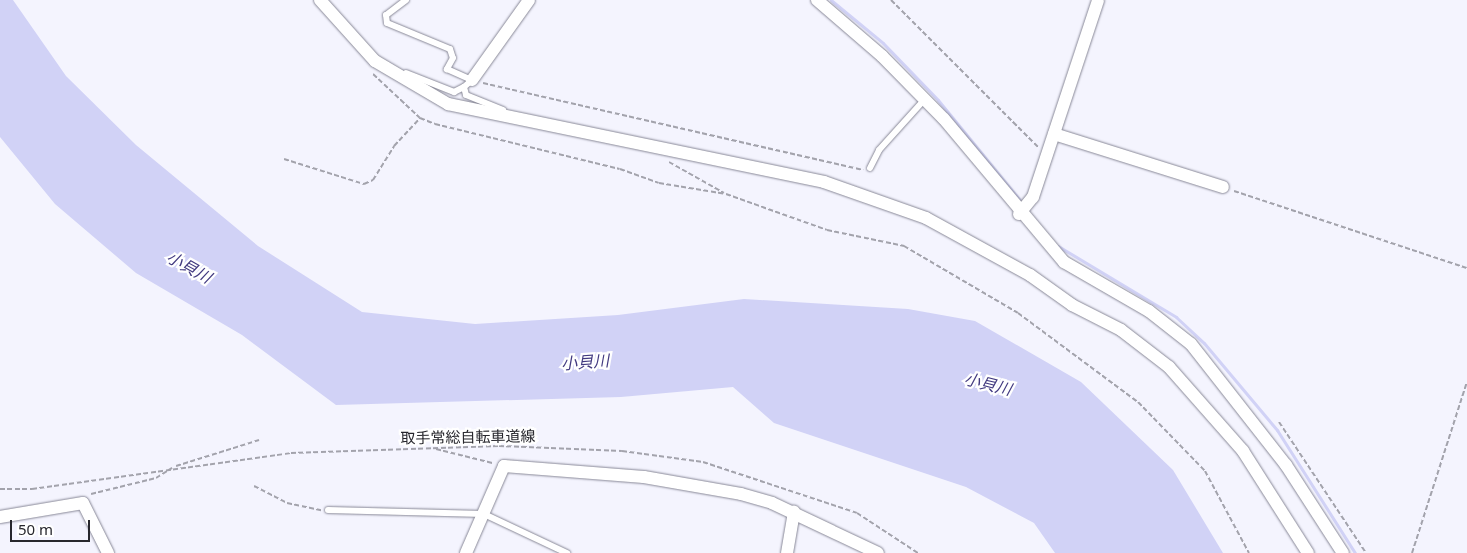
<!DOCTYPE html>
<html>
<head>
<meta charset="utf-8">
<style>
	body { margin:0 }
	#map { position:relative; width:1467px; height:553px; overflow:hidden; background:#f4f4fe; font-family:"Noto Sans","Noto Sans JP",sans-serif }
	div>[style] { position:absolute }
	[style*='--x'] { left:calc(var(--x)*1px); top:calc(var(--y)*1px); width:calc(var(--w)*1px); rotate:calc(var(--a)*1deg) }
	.water>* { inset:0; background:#d1d2f6 }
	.stream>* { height:3px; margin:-1.5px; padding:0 1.5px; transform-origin:1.5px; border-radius:1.5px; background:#d1d2f6 }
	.path>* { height:2px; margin-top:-1px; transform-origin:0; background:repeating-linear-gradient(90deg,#a3a3ac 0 5px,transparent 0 7.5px) }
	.roads { filter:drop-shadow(0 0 1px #888897) drop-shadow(0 0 1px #888897) }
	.service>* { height:6px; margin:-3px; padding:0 3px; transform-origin:3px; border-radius:3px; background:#fff }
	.minor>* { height:12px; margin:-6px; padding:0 6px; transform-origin:6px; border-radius:6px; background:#fff }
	span { translate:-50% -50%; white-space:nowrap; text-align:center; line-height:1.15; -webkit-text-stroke:4.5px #fff; paint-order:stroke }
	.street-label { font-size:15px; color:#27272d }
	.water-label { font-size:16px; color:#423a80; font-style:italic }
	.scale { position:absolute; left:10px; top:520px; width:80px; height:22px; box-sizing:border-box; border:2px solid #27272d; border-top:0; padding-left:6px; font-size:15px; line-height:18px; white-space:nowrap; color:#27272d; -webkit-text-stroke:4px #fff; paint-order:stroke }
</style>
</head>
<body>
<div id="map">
	<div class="water">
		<i style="clip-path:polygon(0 0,13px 0,66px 76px,136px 145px,258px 246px,362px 312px,475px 324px,618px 315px,744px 299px,908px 309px,975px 321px,1081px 382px,1173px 470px,1223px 553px,1055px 553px,1034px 523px,966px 487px,774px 423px,733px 387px,621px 397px,336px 405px,242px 335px,136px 273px,55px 204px,0 137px)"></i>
	</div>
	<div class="stream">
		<i style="--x:831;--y:0;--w:67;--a:39.6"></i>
		<i style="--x:883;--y:43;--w:79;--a:46"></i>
		<i style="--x:938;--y:100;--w:128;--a:50.7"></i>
		<i style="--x:1058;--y:246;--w:138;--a:31"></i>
		<i style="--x:1176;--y:317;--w:38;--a:43"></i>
		<i style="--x:1204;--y:343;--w:114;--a:50"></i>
		<i style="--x:1277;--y:430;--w:146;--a:57.6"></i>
	</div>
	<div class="path">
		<i style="--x:891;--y:0;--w:208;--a:45"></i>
		<i style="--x:373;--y:74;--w:64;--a:43.1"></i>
		<i style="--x:420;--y:118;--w:16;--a:22"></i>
		<i style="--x:435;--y:124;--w:190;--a:13.7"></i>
		<i style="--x:620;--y:169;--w:41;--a:19.7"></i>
		<i style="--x:659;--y:183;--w:68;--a:9.3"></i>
		<i style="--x:726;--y:194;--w:107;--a:19.6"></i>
		<i style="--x:827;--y:230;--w:79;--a:11.7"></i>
		<i style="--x:904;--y:246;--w:132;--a:30.4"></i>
		<i style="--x:1018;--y:313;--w:149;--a:36.6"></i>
		<i style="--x:1138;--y:402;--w:96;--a:45.8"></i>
		<i style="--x:1205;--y:471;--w:93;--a:61.8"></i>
		<i style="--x:483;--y:83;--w:390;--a:12.9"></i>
		<i style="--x:284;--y:159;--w:84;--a:17.4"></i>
		<i style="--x:364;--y:184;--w:10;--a:-24"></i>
		<i style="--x:373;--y:180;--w:40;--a:-58"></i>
		<i style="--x:394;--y:146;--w:38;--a:-47"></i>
		<i style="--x:669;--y:162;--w:63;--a:29.4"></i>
		<i style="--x:1234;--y:191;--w:245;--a:18.3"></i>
		<i style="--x:1279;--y:422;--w:157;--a:56.4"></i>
		<i style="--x:436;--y:449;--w:58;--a:14"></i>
		<i style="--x:176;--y:466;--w:87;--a:-17.4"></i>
		<i style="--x:254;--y:486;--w:37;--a:27"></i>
		<i style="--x:287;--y:503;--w:35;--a:12"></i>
		<i style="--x:0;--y:489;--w:32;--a:0"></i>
		<i style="--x:32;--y:489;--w:261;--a:-7.9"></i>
		<i style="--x:291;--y:453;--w:208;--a:-1.9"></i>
		<i style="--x:499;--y:446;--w:123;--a:2.3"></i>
		<i style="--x:622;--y:451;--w:82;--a:7.7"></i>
		<i style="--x:703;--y:462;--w:162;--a:18.3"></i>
		<i style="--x:857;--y:513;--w:73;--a:33.3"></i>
		<i style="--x:91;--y:494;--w:67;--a:-13.8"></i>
		<i style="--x:156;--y:478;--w:19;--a:-32"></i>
		<i style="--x:1412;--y:553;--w:180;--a:-72.2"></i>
	</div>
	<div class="roads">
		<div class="service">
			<i style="--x:406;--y:0;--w:25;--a:143"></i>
			<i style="--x:386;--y:15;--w:8;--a:83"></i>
			<i style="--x:387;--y:23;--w:68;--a:22.4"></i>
			<i style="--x:450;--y:49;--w:9;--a:72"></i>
			<i style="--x:453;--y:58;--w:13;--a:119"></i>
			<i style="--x:447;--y:69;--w:27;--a:24"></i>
			<i style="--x:472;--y:80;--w:11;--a:139"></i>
			<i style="--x:406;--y:73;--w:52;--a:21.6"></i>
			<i style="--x:454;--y:92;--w:11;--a:-27"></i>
			<i style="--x:464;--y:87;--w:8;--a:76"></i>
			<i style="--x:466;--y:95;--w:40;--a:22"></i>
			<i style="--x:870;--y:168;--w:20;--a:-63"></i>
			<i style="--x:879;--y:150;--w:69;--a:-48"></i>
			<i style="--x:328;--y:510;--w:156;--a:1.5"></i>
			<i style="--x:484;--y:514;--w:92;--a:25.2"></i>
		</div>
		<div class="minor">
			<i style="--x:320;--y:0;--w:82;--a:48"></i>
			<i style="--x:375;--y:61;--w:85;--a:30.5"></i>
			<i style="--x:448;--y:104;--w:384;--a:11.7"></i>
			<i style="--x:824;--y:182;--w:108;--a:19.4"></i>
			<i style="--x:926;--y:218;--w:119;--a:28.7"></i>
			<i style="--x:1030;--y:275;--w:52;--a:35.5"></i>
			<i style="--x:1072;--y:305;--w:55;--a:27"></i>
			<i style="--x:1121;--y:330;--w:61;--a:37.6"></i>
			<i style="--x:1169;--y:367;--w:112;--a:48.6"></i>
			<i style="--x:1243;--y:451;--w:121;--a:57.5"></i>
			<i style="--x:817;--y:0;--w:86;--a:40.7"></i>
			<i style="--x:882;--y:56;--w:88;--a:45.5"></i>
			<i style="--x:944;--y:119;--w:187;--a:50"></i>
			<i style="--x:1064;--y:262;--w:98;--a:30"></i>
			<i style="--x:1149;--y:311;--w:53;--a:38.2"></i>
			<i style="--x:1191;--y:344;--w:154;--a:51.9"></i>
			<i style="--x:1286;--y:465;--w:105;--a:57.1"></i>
			<i style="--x:472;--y:80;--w:98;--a:-54.5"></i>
			<i style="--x:1054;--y:134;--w:177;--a:17.4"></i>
			<i style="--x:1019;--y:214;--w:22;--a:-51"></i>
			<i style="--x:1033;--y:197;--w:207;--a:-71.7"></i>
			<i style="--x:0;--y:517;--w:84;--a:-9.6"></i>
			<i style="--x:83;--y:503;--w:56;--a:63.4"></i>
			<i style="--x:466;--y:553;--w:95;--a:-66.4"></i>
			<i style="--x:504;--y:466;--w:140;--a:4.5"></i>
			<i style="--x:644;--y:477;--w:98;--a:9.9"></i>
			<i style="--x:741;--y:494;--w:32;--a:16"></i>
			<i style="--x:772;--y:503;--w:117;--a:25.3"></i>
			<i style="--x:787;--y:553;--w:42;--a:-80.3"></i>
		</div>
	</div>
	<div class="street-label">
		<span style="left:468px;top:437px;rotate:-1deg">取手常総自転車道線</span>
	</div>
	<div class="water-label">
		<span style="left:189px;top:267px;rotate:29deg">小貝川</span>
		<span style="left:585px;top:362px;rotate:-4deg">小貝川</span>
		<span style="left:988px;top:384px;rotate:14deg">小貝川</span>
	</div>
	<div class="scale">50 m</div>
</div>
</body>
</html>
